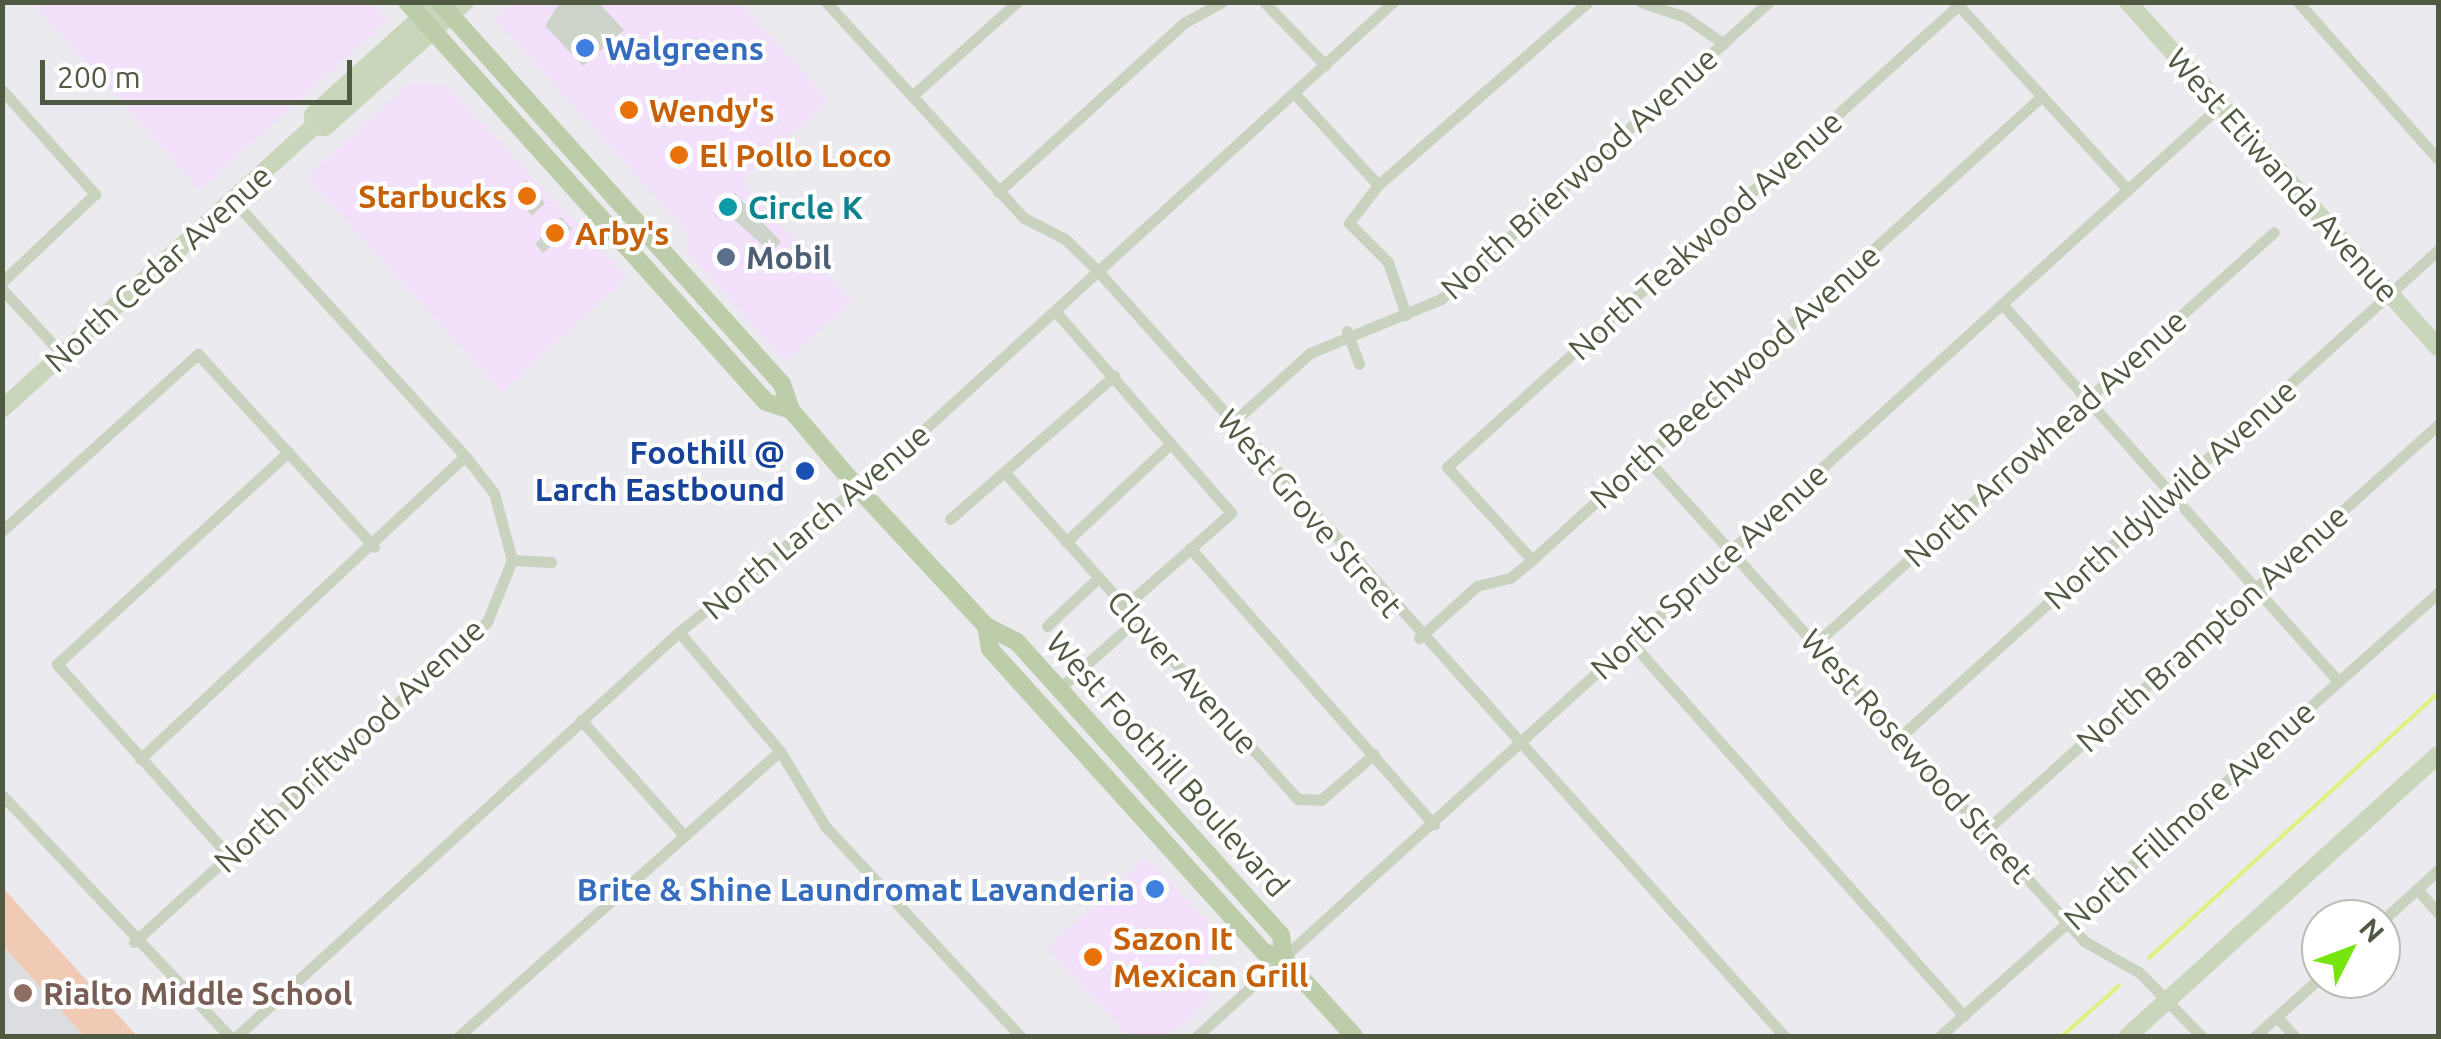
<!DOCTYPE html>
<html>
<head>
<meta charset="utf-8">
<style>
	body { margin:0 }
	#map { position:relative; width:2441px; height:1039px; overflow:hidden; background:#ebebef; font-family:Ubuntu,sans-serif }
	div>[style] { position:absolute }
	[style*='--x'] { left:calc(var(--x)*1px); top:calc(var(--y)*1px); width:calc(var(--w)*1px); rotate:calc(var(--a)*1deg) }
	.commercial>* { inset:0; background:#f3e1fc }
	.education>* { inset:0; background:#dcdde0 }
	.green>* { inset:0; background:#f0cab5 }
	.stream>* { height:4px; margin:-2px; padding:0 2px; transform-origin:2px; border-radius:2px; background:#def080 }
	.building>* { inset:0; background:#ced4ca }
	.street>* { height:11px; margin:-5.5px; padding:0 5.5px; transform-origin:5.5px; border-radius:5.5px; background:#c9d2be }
	.secondary>* { height:18px; margin:-9px; padding:0 9px; transform-origin:9px; border-radius:9px; background:#cad6bc }
	.primary>* { height:18px; margin:-9px; padding:0 9px; transform-origin:9px; border-radius:9px; background:#bdcda9 }
	.dots>* { width:28px; height:28px; translate:-50% -50%; box-sizing:border-box; border:5px solid #fff; border-radius:50% }
	span { translate:-50% -50%; white-space:nowrap; text-align:center; line-height:1.15; -webkit-text-stroke:8px #fff; paint-order:stroke }
	.shop-label { font-size:32px; color:#366cbe; font-weight:700 }
	.left { translate:0 -50%; text-align:left }
	.right { translate:-100% -50%; text-align:right }
	.food-label { font-size:32px; color:#c56008; font-weight:700 }
	.street-label { font-size:32px; color:#505a43 }
	.culture-label { font-size:32px; color:#0d838f; font-weight:700 }
	.service-label { font-size:32px; color:#4e5e75; font-weight:700 }
	.transit-label { font-size:32px; color:#164399; font-weight:700 }
	.education-label { font-size:32px; color:#785e54; font-weight:700 }
	.frame { position:absolute; inset:0; border:5px solid #505a43; pointer-events:none }
	.north { position:absolute; left:2301px; top:899px; width:100px; height:100px; box-sizing:border-box; background:#fff; border:2px solid #b9bdb4; border-radius:50%; rotate:48deg; font-size:28px; font-weight:700; line-height:40px; text-align:center; color:#505a43 }
	.north::after { content:''; display:block; margin:auto; width:35px; height:45px; background:#76e50f; clip-path:polygon(50% 0,100% 100%,50% 72%,0 100%) }
	.scale { position:absolute; left:40px; top:60px; width:312px; height:45px; box-sizing:border-box; border:5px solid #505a43; border-top:0; padding-left:12px; font-size:30px; line-height:35px; white-space:nowrap; color:#505a43; -webkit-text-stroke:8px #fff; paint-order:stroke }
</style>
</head>
<body>
<div id="map">
	<div class="commercial">
		<i style="clip-path:polygon(32px 3px,372px 3px,388px 20px,200px 190px)"></i>
		<i style="clip-path:polygon(512px 3px,740px 3px,829px 100px,742px 182px,852px 301px,785px 361px,688px 253px,687px 232px,494px 18px)"></i>
		<i style="clip-path:polygon(412px 81px,448px 87px,627px 277px,502px 392px,306px 177px)"></i>
		<i style="clip-path:polygon(1146px 857px,1227px 942px,1192px 973px,1212px 997px,1170px 1036px,1128px 1036px,1047px 948px)"></i>
	</div>
	<div class="education">
		<i style="clip-path:polygon(2px 946px,5px 949px,84px 1036px,3px 1036px)"></i>
	</div>
	<div class="green">
		<i style="clip-path:polygon(2px 888px,3px 888px,137px 1036px,84px 1036px,3px 946px)"></i>
	</div>
	<div class="stream">
		<i style="--x:2149;--y:958;--w:392;--a:-42.5"></i>
		<i style="--x:2062;--y:1036;--w:76;--a:-41.3"></i>
	</div>
	<div class="building">
		<i style="clip-path:polygon(560px 2px,598px 2px,624px 30px,583px 66px,545px 26px)"></i>
		<i style="clip-path:polygon(526px 180px,545px 203px,532px 216px,513px 193px)"></i>
		<i style="clip-path:polygon(735px 193px,781px 242px,771px 253px,729px 215px,722px 221px,715px 215px)"></i>
		<i style="clip-path:polygon(561px 217px,572px 229px,543px 253px,535px 244px)"></i>
	</div>
	<div class="street">
		<i style="--x:826;--y:2;--w:293;--a:47.5"></i>
		<i style="--x:1024;--y:218;--w:46;--a:27.1"></i>
		<i style="--x:1065;--y:239;--w:45;--a:44.1"></i>
		<i style="--x:1097;--y:270;--w:1029;--a:48.11"></i>
		<i style="--x:1264;--y:2;--w:88;--a:45.9"></i>
		<i style="--x:1641;--y:2;--w:46;--a:18.8"></i>
		<i style="--x:1685;--y:17;--w:47;--a:34.7"></i>
		<i style="--x:2298;--y:2;--w:210;--a:48.3"></i>
		<i style="--x:1959;--y:6;--w:250;--a:47.4"></i>
		<i style="--x:2;--y:90;--w:140;--a:48.2"></i>
		<i style="--x:95;--y:194;--w:128;--a:136.6"></i>
		<i style="--x:1294;--y:93;--w:125;--a:47.6"></i>
		<i style="--x:912;--y:96;--w:141;--a:-41.8"></i>
		<i style="--x:998;--y:192;--w:251;--a:-42.3"></i>
		<i style="--x:1184;--y:23;--w:43;--a:-28.9"></i>
		<i style="--x:2;--y:289;--w:88;--a:47.3"></i>
		<i style="--x:2002;--y:304;--w:505;--a:48.29"></i>
		<i style="--x:1055;--y:311;--w:268;--a:48.9"></i>
		<i style="--x:1231;--y:513;--w:142;--a:138.7"></i>
		<i style="--x:1406;--y:315;--w:56;--a:-108.8"></i>
		<i style="--x:1388;--y:262;--w:55;--a:-135"></i>
		<i style="--x:1349;--y:223;--w:48;--a:-52.7"></i>
		<i style="--x:1378;--y:185;--w:279;--a:-41.1"></i>
		<i style="--x:1347;--y:331;--w:35;--a:70"></i>
		<i style="--x:1231;--y:424;--w:106;--a:-41.9"></i>
		<i style="--x:1310;--y:353;--w:142;--a:-22.4"></i>
		<i style="--x:1441;--y:299;--w:442;--a:-42.2"></i>
		<i style="--x:1646;--y:458;--w:652;--a:47.8"></i>
		<i style="--x:2084;--y:941;--w:64;--a:29.7"></i>
		<i style="--x:2140;--y:973;--w:88;--a:45.9"></i>
		<i style="--x:1006;--y:474;--w:437;--a:48.1"></i>
		<i style="--x:1298;--y:799;--w:23;--a:2"></i>
		<i style="--x:1321;--y:800;--w:70;--a:-41"></i>
		<i style="--x:950;--y:519;--w:218;--a:-41.1"></i>
		<i style="--x:2;--y:531;--w:264;--a:-42.1"></i>
		<i style="--x:198;--y:354;--w:261;--a:47.6"></i>
		<i style="--x:1066;--y:542;--w:143;--a:-43.3"></i>
		<i style="--x:1190;--y:548;--w:369;--a:48.6"></i>
		<i style="--x:512;--y:560;--w:39;--a:3"></i>
		<i style="--x:1532;--y:560;--w:126;--a:-132.4"></i>
		<i style="--x:1447;--y:467;--w:694;--a:-42.08"></i>
		<i style="--x:1047;--y:626;--w:70;--a:-43.3"></i>
		<i style="--x:679;--y:632;--w:156;--a:49.7"></i>
		<i style="--x:780;--y:751;--w:87;--a:59"></i>
		<i style="--x:825;--y:826;--w:287;--a:47.1"></i>
		<i style="--x:1419;--y:638;--w:78;--a:-41.9"></i>
		<i style="--x:1477;--y:586;--w:34;--a:-14"></i>
		<i style="--x:1510;--y:578;--w:28;--a:-39"></i>
		<i style="--x:1532;--y:560;--w:689;--a:-42.3"></i>
		<i style="--x:1630;--y:641;--w:502;--a:48.31"></i>
		<i style="--x:1816;--y:643;--w:615;--a:-41.9"></i>
		<i style="--x:1059;--y:689;--w:102;--a:-41.8"></i>
		<i style="--x:581;--y:720;--w:152;--a:48.2"></i>
		<i style="--x:1900;--y:737;--w:726;--a:-42.15"></i>
		<i style="--x:140;--y:759;--w:444;--a:-43"></i>
		<i style="--x:2;--y:795;--w:331;--a:46.7"></i>
		<i style="--x:1985;--y:831;--w:608;--a:-41.87"></i>
		<i style="--x:229;--y:856;--w:258;--a:-131.9"></i>
		<i style="--x:57;--y:664;--w:314;--a:-42.5"></i>
		<i style="--x:2417;--y:889;--w:32;--a:49"></i>
		<i style="--x:2381;--y:922;--w:77;--a:-42.4"></i>
		<i style="--x:134;--y:942;--w:476;--a:-42.2"></i>
		<i style="--x:487;--y:622;--w:67;--a:-68"></i>
		<i style="--x:512;--y:560;--w:69;--a:-105"></i>
		<i style="--x:494;--y:493;--w:47;--a:-128.1"></i>
		<i style="--x:465;--y:456;--w:344;--a:-132.2"></i>
		<i style="--x:2277;--y:1017;--w:25;--a:48"></i>
		<i style="--x:237;--y:1036;--w:599;--a:-42.43"></i>
		<i style="--x:679;--y:632;--w:261;--a:-38.9"></i>
		<i style="--x:882;--y:468;--w:692;--a:-42.36"></i>
		<i style="--x:459;--y:1036;--w:429;--a:-41.6"></i>
		<i style="--x:1197;--y:1036;--w:1384;--a:-42.28"></i>
		<i style="--x:1940;--y:1036;--w:667;--a:-41.65"></i>
		<i style="--x:2255;--y:1036;--w:89;--a:-41.8"></i>
	</div>
	<div class="secondary">
		<i style="--x:2128;--y:2;--w:464;--a:48.1"></i>
		<i style="--x:314;--y:126;--w:11;--a:-95"></i>
		<i style="--x:313;--y:115;--w:169;--a:-42.1"></i>
		<i style="--x:2;--y:409;--w:421;--a:-42.2"></i>
		<i style="--x:314;--y:126;--w:11;--a:5"></i>
		<i style="--x:325;--y:127;--w:188;--a:-41.8"></i>
		<i style="--x:2128;--y:1036;--w:418;--a:-42.2"></i>
	</div>
	<div class="primary">
		<i style="--x:407;--y:2;--w:537;--a:48.09"></i>
		<i style="--x:766;--y:402;--w:26;--a:18"></i>
		<i style="--x:439;--y:2;--w:513;--a:48.08"></i>
		<i style="--x:782;--y:384;--w:28;--a:71"></i>
		<i style="--x:791;--y:410;--w:99;--a:49.5"></i>
		<i style="--x:855;--y:485;--w:192;--a:47.1"></i>
		<i style="--x:986;--y:626;--w:35;--a:27"></i>
		<i style="--x:1017;--y:642;--w:394;--a:48"></i>
		<i style="--x:1281;--y:935;--w:24;--a:83"></i>
		<i style="--x:986;--y:626;--w:23;--a:80"></i>
		<i style="--x:990;--y:649;--w:409;--a:47.9"></i>
		<i style="--x:1264;--y:952;--w:21;--a:19"></i>
		<i style="--x:1284;--y:959;--w:104;--a:47.7"></i>
	</div>
	<div class="dots">
		<i style="left:585px;top:48px;background:#3f7fe0"></i>
		<i style="left:629px;top:110px;background:#e8710a"></i>
		<i style="left:679px;top:155px;background:#e8710a"></i>
		<i style="left:527px;top:196px;background:#e8710a"></i>
		<i style="left:728px;top:207px;background:#0f9aa8"></i>
		<i style="left:555px;top:233px;background:#e8710a"></i>
		<i style="left:726px;top:257px;background:#5c6f8a"></i>
		<i style="left:805px;top:471px;background:#1a4fb4"></i>
		<i style="left:1155px;top:889px;background:#3f7fe0"></i>
		<i style="left:1093px;top:957px;background:#e8710a"></i>
		<i style="left:23px;top:993px;background:#8d6e63"></i>
	</div>
	<div class="shop-label">
		<span class="left" style="left:605px;top:48px">Walgreens</span>
		<span class="right" style="left:1135px;top:889px">Brite &amp; Shine Laundromat Lavanderia</span>
	</div>
	<div class="food-label">
		<span class="left" style="left:649px;top:110px">Wendy's</span>
		<span class="left" style="left:699px;top:155px">El Pollo Loco</span>
		<span class="right" style="left:507px;top:196px">Starbucks</span>
		<span class="left" style="left:575px;top:233px">Arby's</span>
		<span class="left" style="left:1113px;top:957px">Sazon It<br>Mexican Grill</span>
	</div>
	<div class="street-label">
		<span style="left:1579px;top:173px;rotate:-42deg">North Brierwood Avenue</span>
		<span style="left:2283px;top:175px;rotate:48deg">West Etiwanda Avenue</span>
		<span style="left:1705px;top:235px;rotate:-42deg">North Teakwood Avenue</span>
		<span style="left:158px;top:268px;rotate:-42deg">North Cedar Avenue</span>
		<span style="left:1735px;top:376px;rotate:-42deg">North Beechwood Avenue</span>
		<span style="left:2045px;top:438px;rotate:-42deg">North Arrowhead Avenue</span>
		<span style="left:2170px;top:494px;rotate:-42deg">North Idyllwild Avenue</span>
		<span style="left:1310px;top:513px;rotate:49deg">West Grove Street</span>
		<span style="left:816px;top:521px;rotate:-40deg">North Larch Avenue</span>
		<span style="left:1709px;top:571px;rotate:-42deg">North Spruce Avenue</span>
		<span style="left:2212px;top:628px;rotate:-42deg">North Brampton Avenue</span>
		<span style="left:1183px;top:672px;rotate:48deg">Clover Avenue</span>
		<span style="left:349px;top:745px;rotate:-43deg">North Driftwood Avenue</span>
		<span style="left:1917px;top:756px;rotate:48deg">West Rosewood Street</span>
		<span style="left:1168px;top:764px;rotate:48deg">West Foothill Boulevard</span>
		<span style="left:2189px;top:815px;rotate:-42deg">North Fillmore Avenue</span>
	</div>
	<div class="culture-label">
		<span class="left" style="left:748px;top:207px">Circle K</span>
	</div>
	<div class="service-label">
		<span class="left" style="left:746px;top:257px">Mobil</span>
	</div>
	<div class="transit-label">
		<span class="right" style="left:785px;top:471px">Foothill @<br>Larch Eastbound</span>
	</div>
	<div class="education-label">
		<span class="left" style="left:43px;top:993px">Rialto Middle School</span>
	</div>
	<div class="frame"></div>
	<div class="north">N</div>
	<div class="scale">200 m</div>
</div>
</body>
</html>
